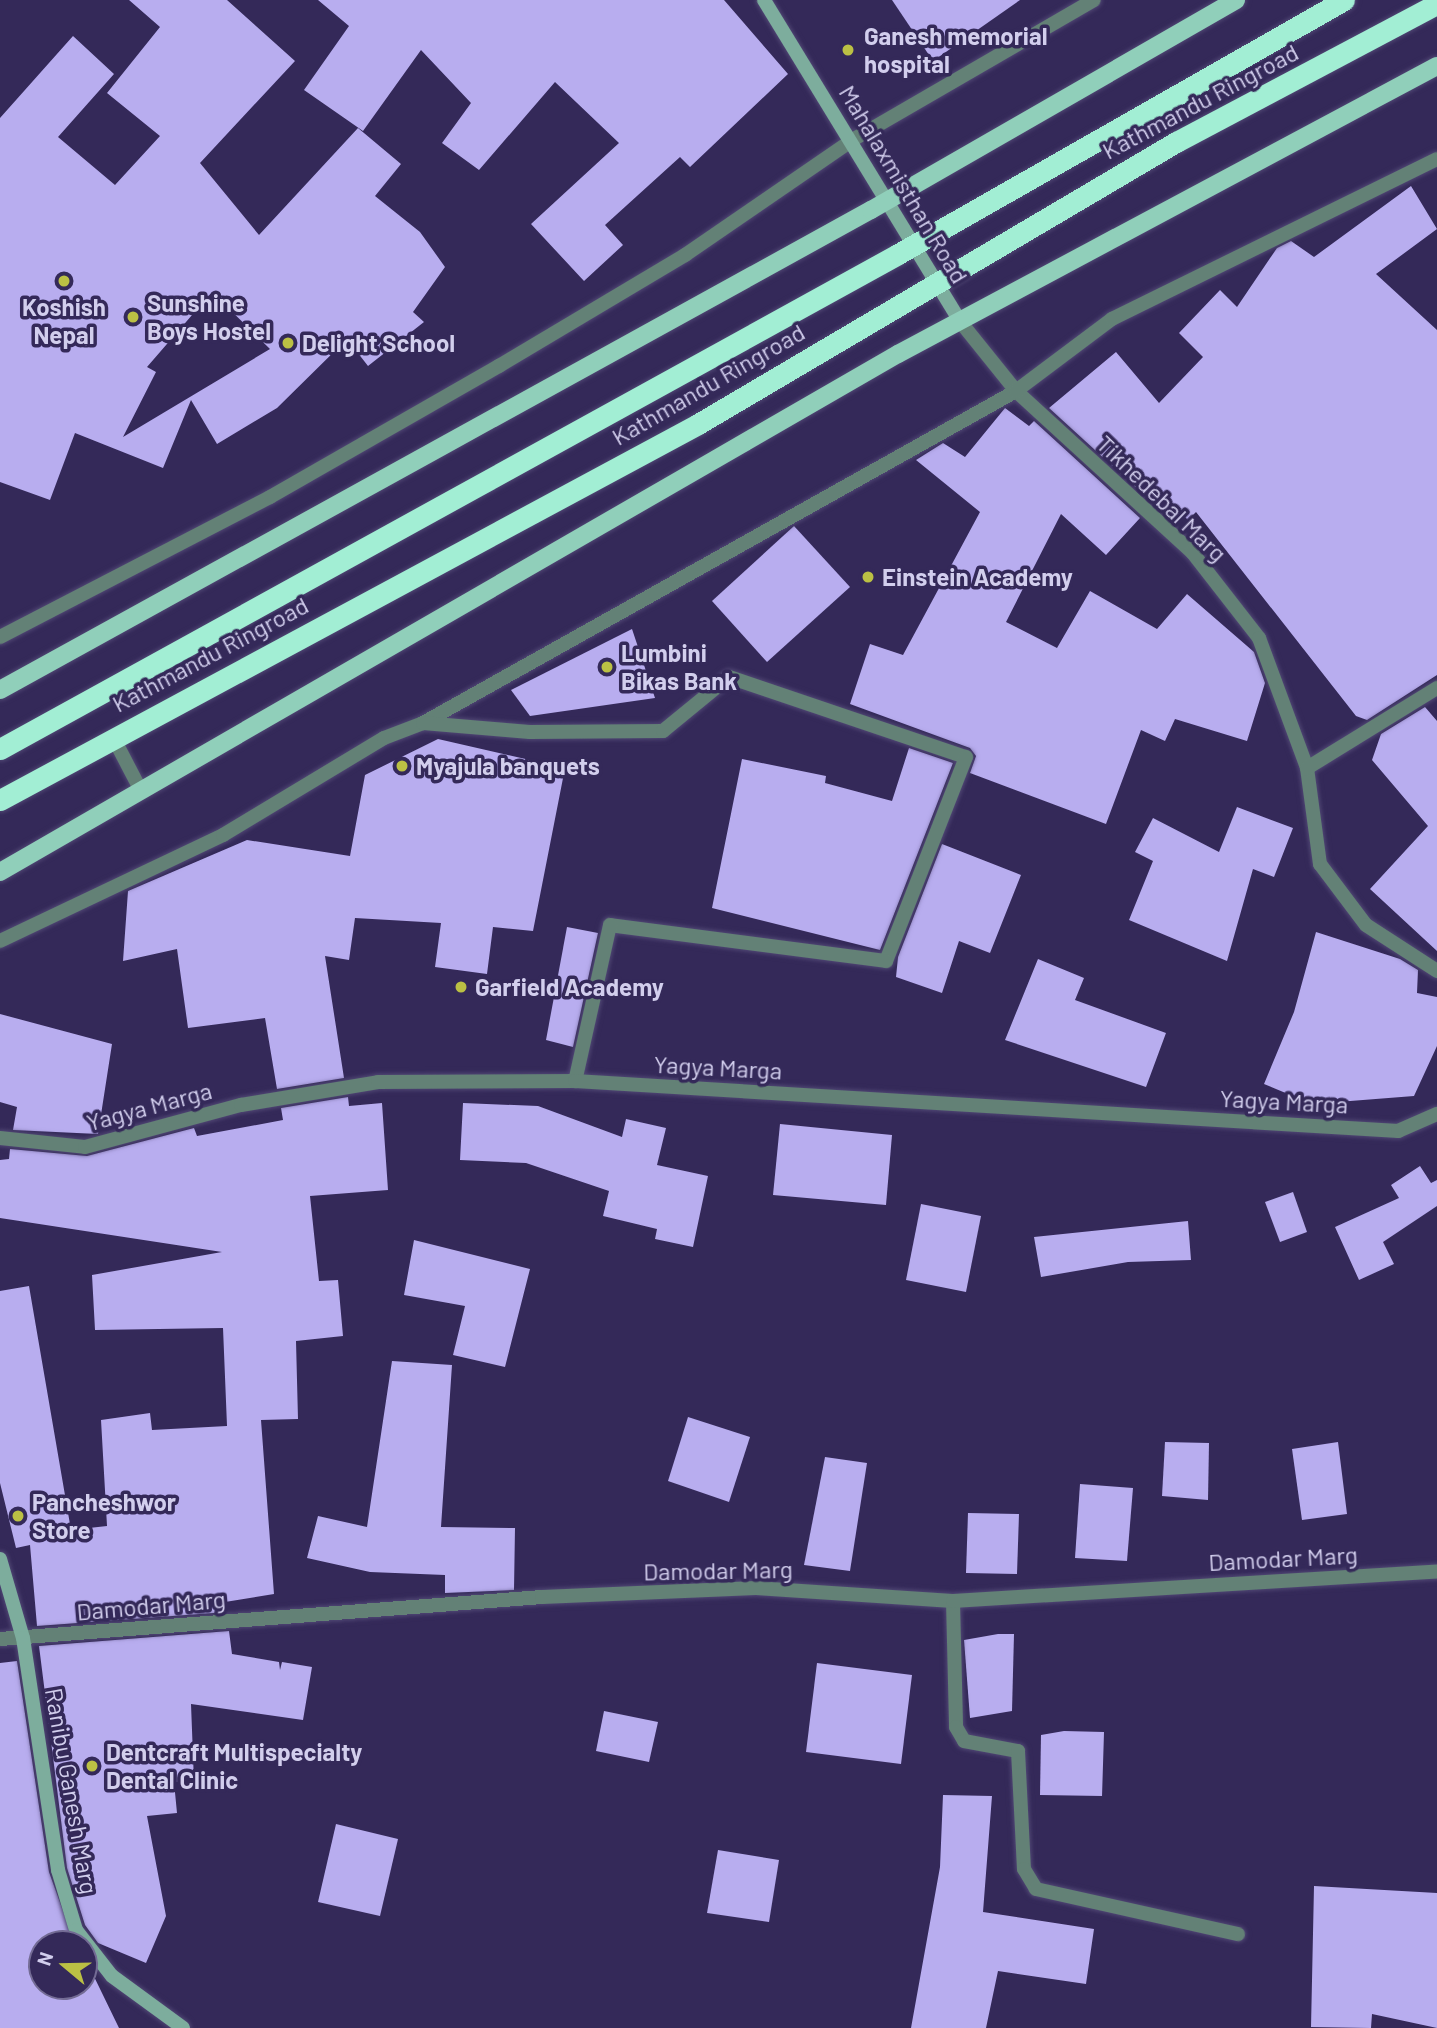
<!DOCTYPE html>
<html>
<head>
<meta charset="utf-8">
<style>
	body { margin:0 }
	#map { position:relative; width:1437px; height:2028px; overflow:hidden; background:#342959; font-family:Barlow,sans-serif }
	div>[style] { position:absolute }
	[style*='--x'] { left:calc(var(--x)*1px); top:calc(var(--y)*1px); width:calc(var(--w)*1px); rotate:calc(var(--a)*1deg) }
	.building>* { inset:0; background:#b8adef }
	.roads { filter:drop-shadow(0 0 2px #504774) drop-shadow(0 0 2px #504774) }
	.lane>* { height:14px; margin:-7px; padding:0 7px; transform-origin:7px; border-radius:7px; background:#638176 }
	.street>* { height:14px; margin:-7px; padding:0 7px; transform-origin:7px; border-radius:7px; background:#638176 }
	.secondary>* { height:14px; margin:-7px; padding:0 7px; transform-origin:7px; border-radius:7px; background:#7dad9d }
	.primary>* { height:18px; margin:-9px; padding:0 9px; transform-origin:9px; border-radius:9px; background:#90cfba }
	.highway>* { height:21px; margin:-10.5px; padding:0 10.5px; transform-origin:10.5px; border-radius:10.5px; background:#a2eed4 }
	.dots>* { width:19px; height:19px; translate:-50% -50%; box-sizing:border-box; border:4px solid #342959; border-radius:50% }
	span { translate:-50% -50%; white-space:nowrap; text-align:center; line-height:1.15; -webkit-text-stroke:7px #342959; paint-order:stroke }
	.poi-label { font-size:24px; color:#d2ceed; font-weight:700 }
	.left { translate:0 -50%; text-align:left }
	.street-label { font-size:24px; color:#d2ceed }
	.north { position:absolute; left:28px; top:1930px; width:70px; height:70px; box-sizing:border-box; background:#342959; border:2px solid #736b94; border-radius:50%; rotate:289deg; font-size:19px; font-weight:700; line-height:28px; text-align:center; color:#d2ceed }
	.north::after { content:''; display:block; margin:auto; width:24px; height:32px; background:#bbc044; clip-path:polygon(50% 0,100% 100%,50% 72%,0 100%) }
</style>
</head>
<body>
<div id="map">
	<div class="building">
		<i style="clip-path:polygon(evenodd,129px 0,227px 0,295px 61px,200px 163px,259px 235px,358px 128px,401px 164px,375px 196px,420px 232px,445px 267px,413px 312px,424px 322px,368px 366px,347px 339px,277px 408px,217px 444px,191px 400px,163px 468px,75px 433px,50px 500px,0 482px,0 118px,73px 36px,114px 74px,58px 137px,115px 185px,160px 136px,107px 93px,160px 27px,129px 0,212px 292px,270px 349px,123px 437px,156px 372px,147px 367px,212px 292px)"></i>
		<i style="clip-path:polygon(318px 0,724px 0,788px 74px,690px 167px,680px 157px,605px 225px,623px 245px,584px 281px,531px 224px,619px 143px,555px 82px,479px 170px,442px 143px,471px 103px,421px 50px,363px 131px,304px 90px,349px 26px)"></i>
		<i style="clip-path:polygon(892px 0,1020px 0,933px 61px)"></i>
		<i style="clip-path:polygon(1411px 186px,1437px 229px,1376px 274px,1437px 330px,1437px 675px,1367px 720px,1356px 716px,1196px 512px,1188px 520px,1163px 494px,1154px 504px,1049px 408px,1116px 352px,1159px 403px,1203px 357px,1179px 333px,1220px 290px,1237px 307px,1277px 248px,1291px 241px,1314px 257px)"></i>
		<i style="clip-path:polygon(1005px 408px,1029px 426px,1034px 421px,1140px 518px,1106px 555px,1061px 514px,1006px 622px,1057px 648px,1090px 591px,1157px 629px,1187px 594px,1254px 652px,1265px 683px,1247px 741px,1175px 719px,1165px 741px,1141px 730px,1106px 824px,970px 773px,976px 756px,970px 748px,850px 704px,870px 644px,903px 655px,980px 512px,916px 460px,943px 443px,965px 457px)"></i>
		<i style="clip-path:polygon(794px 526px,850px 587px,767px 662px,712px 601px)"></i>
		<i style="clip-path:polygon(632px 629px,655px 698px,530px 716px,511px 690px)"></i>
		<i style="clip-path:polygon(1425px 707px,1437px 721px,1437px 951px,1370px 889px,1428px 826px,1372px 760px,1381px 734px)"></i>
		<i style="clip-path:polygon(438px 739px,565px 768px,533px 931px,493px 927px,487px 974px,435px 967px,441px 923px,355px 918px,349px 960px,325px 956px,344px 1078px,277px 1089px,265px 1018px,188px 1028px,177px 949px,123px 961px,128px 891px,247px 840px,350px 856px,365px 775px)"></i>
		<i style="clip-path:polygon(909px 748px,953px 763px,880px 950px,712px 908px,742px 759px,826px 776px,825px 783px,892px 801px)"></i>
		<i style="clip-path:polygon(1237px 807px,1293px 828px,1274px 877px,1253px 869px,1227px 961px,1129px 920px,1153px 861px,1135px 852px,1153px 818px,1219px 852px)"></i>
		<i style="clip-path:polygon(942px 844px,1021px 875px,990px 953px,959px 941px,942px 993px,896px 977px,898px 957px)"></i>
		<i style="clip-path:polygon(567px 927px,598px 933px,573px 1047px,546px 1040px)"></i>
		<i style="clip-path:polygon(1316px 932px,1400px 959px,1418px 970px,1417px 993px,1437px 997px,1437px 1046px,1414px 1096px,1312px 1104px,1264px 1084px,1294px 1012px)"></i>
		<i style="clip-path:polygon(1038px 959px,1084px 978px,1075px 1000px,1166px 1033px,1146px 1087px,1005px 1040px)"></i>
		<i style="clip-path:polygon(0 1014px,112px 1044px,98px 1134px,13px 1130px,17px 1107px,0 1102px)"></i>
		<i style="clip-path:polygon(348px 1097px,349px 1106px,382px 1103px,388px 1190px,310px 1196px,319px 1281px,338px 1280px,343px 1336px,296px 1341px,298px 1419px,261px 1420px,274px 1594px,225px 1602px,227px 1612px,37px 1626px,30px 1545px,16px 1548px,0 1483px,0 1291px,29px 1286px,71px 1530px,107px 1526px,101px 1420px,150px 1413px,152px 1430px,227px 1426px,223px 1328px,95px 1330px,92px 1275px,222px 1252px,0 1218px,0 1160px,9px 1159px,10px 1149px,87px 1156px,194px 1128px,197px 1136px,283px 1120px,281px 1108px)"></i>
		<i style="clip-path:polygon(463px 1103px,538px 1106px,622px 1137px,626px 1119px,666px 1128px,657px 1165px,708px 1176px,693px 1247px,655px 1239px,657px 1229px,603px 1216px,609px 1191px,526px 1163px,460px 1160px)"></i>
		<i style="clip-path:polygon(780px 1124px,892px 1135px,886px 1205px,773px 1195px)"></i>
		<i style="clip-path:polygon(1420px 1166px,1431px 1183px,1437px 1180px,1437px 1206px,1383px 1242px,1394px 1264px,1359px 1280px,1335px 1227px,1399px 1198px,1391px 1185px)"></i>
		<i style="clip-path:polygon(1293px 1192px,1307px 1232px,1280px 1242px,1265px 1202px)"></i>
		<i style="clip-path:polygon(921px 1204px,981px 1216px,966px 1292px,906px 1280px)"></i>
		<i style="clip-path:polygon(1188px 1221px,1191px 1260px,1128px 1262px,1041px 1277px,1034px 1237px)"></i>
		<i style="clip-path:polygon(414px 1240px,530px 1269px,505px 1367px,453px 1355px,465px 1306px,404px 1295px)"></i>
		<i style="clip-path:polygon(392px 1361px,452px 1365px,441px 1527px,515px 1528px,514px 1590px,445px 1593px,445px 1575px,370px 1572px,307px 1558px,318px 1516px,367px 1527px)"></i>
		<i style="clip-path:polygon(688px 1417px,750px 1437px,729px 1502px,668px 1481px)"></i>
		<i style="clip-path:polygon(1165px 1442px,1209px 1443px,1208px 1500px,1162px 1496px)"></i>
		<i style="clip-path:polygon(1338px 1442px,1347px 1514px,1302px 1520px,1292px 1449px)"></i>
		<i style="clip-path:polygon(825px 1457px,867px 1463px,850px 1571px,804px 1565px)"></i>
		<i style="clip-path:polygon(1080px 1484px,1133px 1488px,1127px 1561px,1075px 1558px)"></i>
		<i style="clip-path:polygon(968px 1513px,1019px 1514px,1017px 1574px,966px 1573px)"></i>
		<i style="clip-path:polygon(229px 1631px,232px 1654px,279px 1662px,280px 1670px,282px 1662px,312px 1667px,303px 1720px,191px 1704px,194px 1782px,174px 1782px,177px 1813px,147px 1816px,166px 1916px,146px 1963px,98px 1943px,85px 1925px,67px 1868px,39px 1646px)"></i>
		<i style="clip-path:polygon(998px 1634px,1014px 1634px,1012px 1711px,970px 1718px,964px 1640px)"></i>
		<i style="clip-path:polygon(17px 1661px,49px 1872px,75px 1944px,42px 1944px,42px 1986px,84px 1986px,84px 1956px,119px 2028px,0 2028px,0 1663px)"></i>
		<i style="clip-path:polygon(817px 1663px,912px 1675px,901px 1764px,806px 1752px)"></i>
		<i style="clip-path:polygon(604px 1711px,658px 1722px,649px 1762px,596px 1751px)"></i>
		<i style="clip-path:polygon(1064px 1731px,1104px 1732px,1102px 1796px,1040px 1795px,1041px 1735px)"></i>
		<i style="clip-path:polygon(943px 1795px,992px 1796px,983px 1912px,1094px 1929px,1086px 1984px,998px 1971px,986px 2028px,911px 2028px,940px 1867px)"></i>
		<i style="clip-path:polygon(336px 1824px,398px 1839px,380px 1916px,318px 1902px)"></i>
		<i style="clip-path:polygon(718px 1850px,779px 1860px,769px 1922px,707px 1913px)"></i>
		<i style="clip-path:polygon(1314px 1886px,1437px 1893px,1437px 2028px,1372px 2014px,1371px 2028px,1311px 2027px)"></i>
	</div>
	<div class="roads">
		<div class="lane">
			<i style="--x:0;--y:637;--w:304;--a:-27.4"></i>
			<i style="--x:270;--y:497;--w:264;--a:-29.8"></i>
			<i style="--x:499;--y:366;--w:217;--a:-30.8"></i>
			<i style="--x:685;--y:255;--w:205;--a:-34.5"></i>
			<i style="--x:854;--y:139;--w:277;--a:-30.1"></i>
			<i style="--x:113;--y:737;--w:56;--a:62.5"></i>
		</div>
		<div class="street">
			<i style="--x:959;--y:320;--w:91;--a:51.2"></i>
			<i style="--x:1016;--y:391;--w:239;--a:42.5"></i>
			<i style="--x:1192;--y:552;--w:109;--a:52.1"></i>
			<i style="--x:1259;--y:638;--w:139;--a:69.7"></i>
			<i style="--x:1307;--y:768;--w:97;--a:82.3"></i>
			<i style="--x:1320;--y:864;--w:76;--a:53"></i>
			<i style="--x:1366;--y:925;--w:85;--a:32.9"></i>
			<i style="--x:423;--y:723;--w:680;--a:-29.24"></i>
			<i style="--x:1016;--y:391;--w:120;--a:-36.9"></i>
			<i style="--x:1112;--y:319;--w:362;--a:-26.2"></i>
			<i style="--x:1307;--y:768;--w:153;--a:-31.6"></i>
			<i style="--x:0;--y:941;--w:247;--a:-25.4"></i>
			<i style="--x:223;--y:835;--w:188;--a:-31.1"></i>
			<i style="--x:384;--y:738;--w:42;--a:-21"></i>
			<i style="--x:423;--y:723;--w:107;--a:4.8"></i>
			<i style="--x:530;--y:732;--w:133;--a:-0.4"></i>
			<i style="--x:663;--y:731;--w:85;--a:-39.3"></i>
			<i style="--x:729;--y:677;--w:250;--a:18.7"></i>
			<i style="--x:966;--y:757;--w:219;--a:111.4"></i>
			<i style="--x:886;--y:961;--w:278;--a:-172.6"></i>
			<i style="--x:610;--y:925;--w:160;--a:102.6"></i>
			<i style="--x:0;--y:1138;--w:85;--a:6"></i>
			<i style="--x:85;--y:1147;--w:162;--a:-15.1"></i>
			<i style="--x:241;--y:1105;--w:139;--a:-9.5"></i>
			<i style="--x:378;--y:1082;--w:197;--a:-0.3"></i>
			<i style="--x:575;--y:1081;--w:825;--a:3.48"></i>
			<i style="--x:1398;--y:1131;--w:43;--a:-23.6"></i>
			<i style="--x:953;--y:1601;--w:126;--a:88.6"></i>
			<i style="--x:956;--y:1727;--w:16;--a:60"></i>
			<i style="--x:964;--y:1741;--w:55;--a:10.5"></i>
			<i style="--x:1018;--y:1751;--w:118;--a:87.1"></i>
			<i style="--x:1024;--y:1869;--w:23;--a:59"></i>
			<i style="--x:1036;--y:1889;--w:207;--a:12.6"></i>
			<i style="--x:0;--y:1639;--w:544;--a:-4.43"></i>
			<i style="--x:542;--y:1597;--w:214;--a:-2.4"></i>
			<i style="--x:756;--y:1588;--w:197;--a:3.8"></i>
			<i style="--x:953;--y:1601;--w:485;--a:-3.5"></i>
		</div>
		<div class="secondary">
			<i style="--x:764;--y:0;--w:375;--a:58.6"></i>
			<i style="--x:0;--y:1559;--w:82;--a:73.8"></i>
			<i style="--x:23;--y:1638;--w:235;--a:81.4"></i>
			<i style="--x:58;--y:1870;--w:63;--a:73.3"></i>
			<i style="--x:76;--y:1930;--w:58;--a:52"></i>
			<i style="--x:112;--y:1976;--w:88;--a:36.2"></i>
		</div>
		<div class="primary">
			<i style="--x:0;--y:690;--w:995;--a:-28.86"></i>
			<i style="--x:871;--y:210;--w:421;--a:-29.9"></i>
			<i style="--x:0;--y:872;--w:1037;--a:-29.98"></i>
			<i style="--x:898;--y:354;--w:611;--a:-28.12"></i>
		</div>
		<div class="highway">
			<i style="--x:0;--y:749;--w:1025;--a:-28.86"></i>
			<i style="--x:898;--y:254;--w:513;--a:-29.66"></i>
			<i style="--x:0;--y:800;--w:793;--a:-28.31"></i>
			<i style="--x:698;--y:424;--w:555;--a:-30.54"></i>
			<i style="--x:1176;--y:142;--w:295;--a:-27.9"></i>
		</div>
	</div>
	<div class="dots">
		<i style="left:848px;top:50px;background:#bbc044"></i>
		<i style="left:64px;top:281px;background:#bbc044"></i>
		<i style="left:133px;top:317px;background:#bbc044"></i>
		<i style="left:288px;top:343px;background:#bbc044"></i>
		<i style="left:868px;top:577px;background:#bbc044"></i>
		<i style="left:607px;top:667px;background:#bbc044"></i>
		<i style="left:402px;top:766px;background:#bbc044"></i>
		<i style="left:461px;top:987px;background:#bbc044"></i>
		<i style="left:18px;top:1516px;background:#bbc044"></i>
		<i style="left:92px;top:1766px;background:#bbc044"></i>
	</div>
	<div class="poi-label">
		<span class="left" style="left:864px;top:50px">Ganesh memorial<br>hospital</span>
		<span class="left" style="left:147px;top:317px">Sunshine<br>Boys Hostel</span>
		<span style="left:64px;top:321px">Koshish<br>Nepal</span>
		<span class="left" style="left:302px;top:343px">Delight School</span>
		<span class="left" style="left:882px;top:577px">Einstein Academy</span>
		<span class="left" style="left:621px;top:667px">Lumbini<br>Bikas Bank</span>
		<span class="left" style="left:416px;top:766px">Myajula banquets</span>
		<span class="left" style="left:475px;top:987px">Garfield Academy</span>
		<span class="left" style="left:32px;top:1516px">Pancheshwor<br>Store</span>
		<span class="left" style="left:106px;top:1766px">Dentcraft Multispecialty<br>Dental Clinic</span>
	</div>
	<div class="street-label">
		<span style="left:1200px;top:101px;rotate:-28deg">Kathmandu Ringroad</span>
		<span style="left:904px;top:184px;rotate:59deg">Mahalaxmisthan Road</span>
		<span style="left:708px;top:384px;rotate:-30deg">Kathmandu Ringroad</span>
		<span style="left:1162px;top:498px;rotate:44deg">Tikhedebal Marg</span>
		<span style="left:210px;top:654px;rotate:-28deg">Kathmandu Ringroad</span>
		<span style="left:718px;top:1067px;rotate:3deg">Yagya Marga</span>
		<span style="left:1284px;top:1101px;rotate:3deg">Yagya Marga</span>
		<span style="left:149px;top:1106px;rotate:-15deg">Yagya Marga</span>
		<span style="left:1283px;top:1558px;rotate:-3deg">Damodar Marg</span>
		<span style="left:718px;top:1570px;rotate:-1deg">Damodar Marg</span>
		<span style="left:151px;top:1605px;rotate:-5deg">Damodar Marg</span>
		<span style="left:72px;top:1791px;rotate:80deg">Ranibu Ganesh Marg</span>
	</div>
	<div class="north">N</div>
</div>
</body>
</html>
